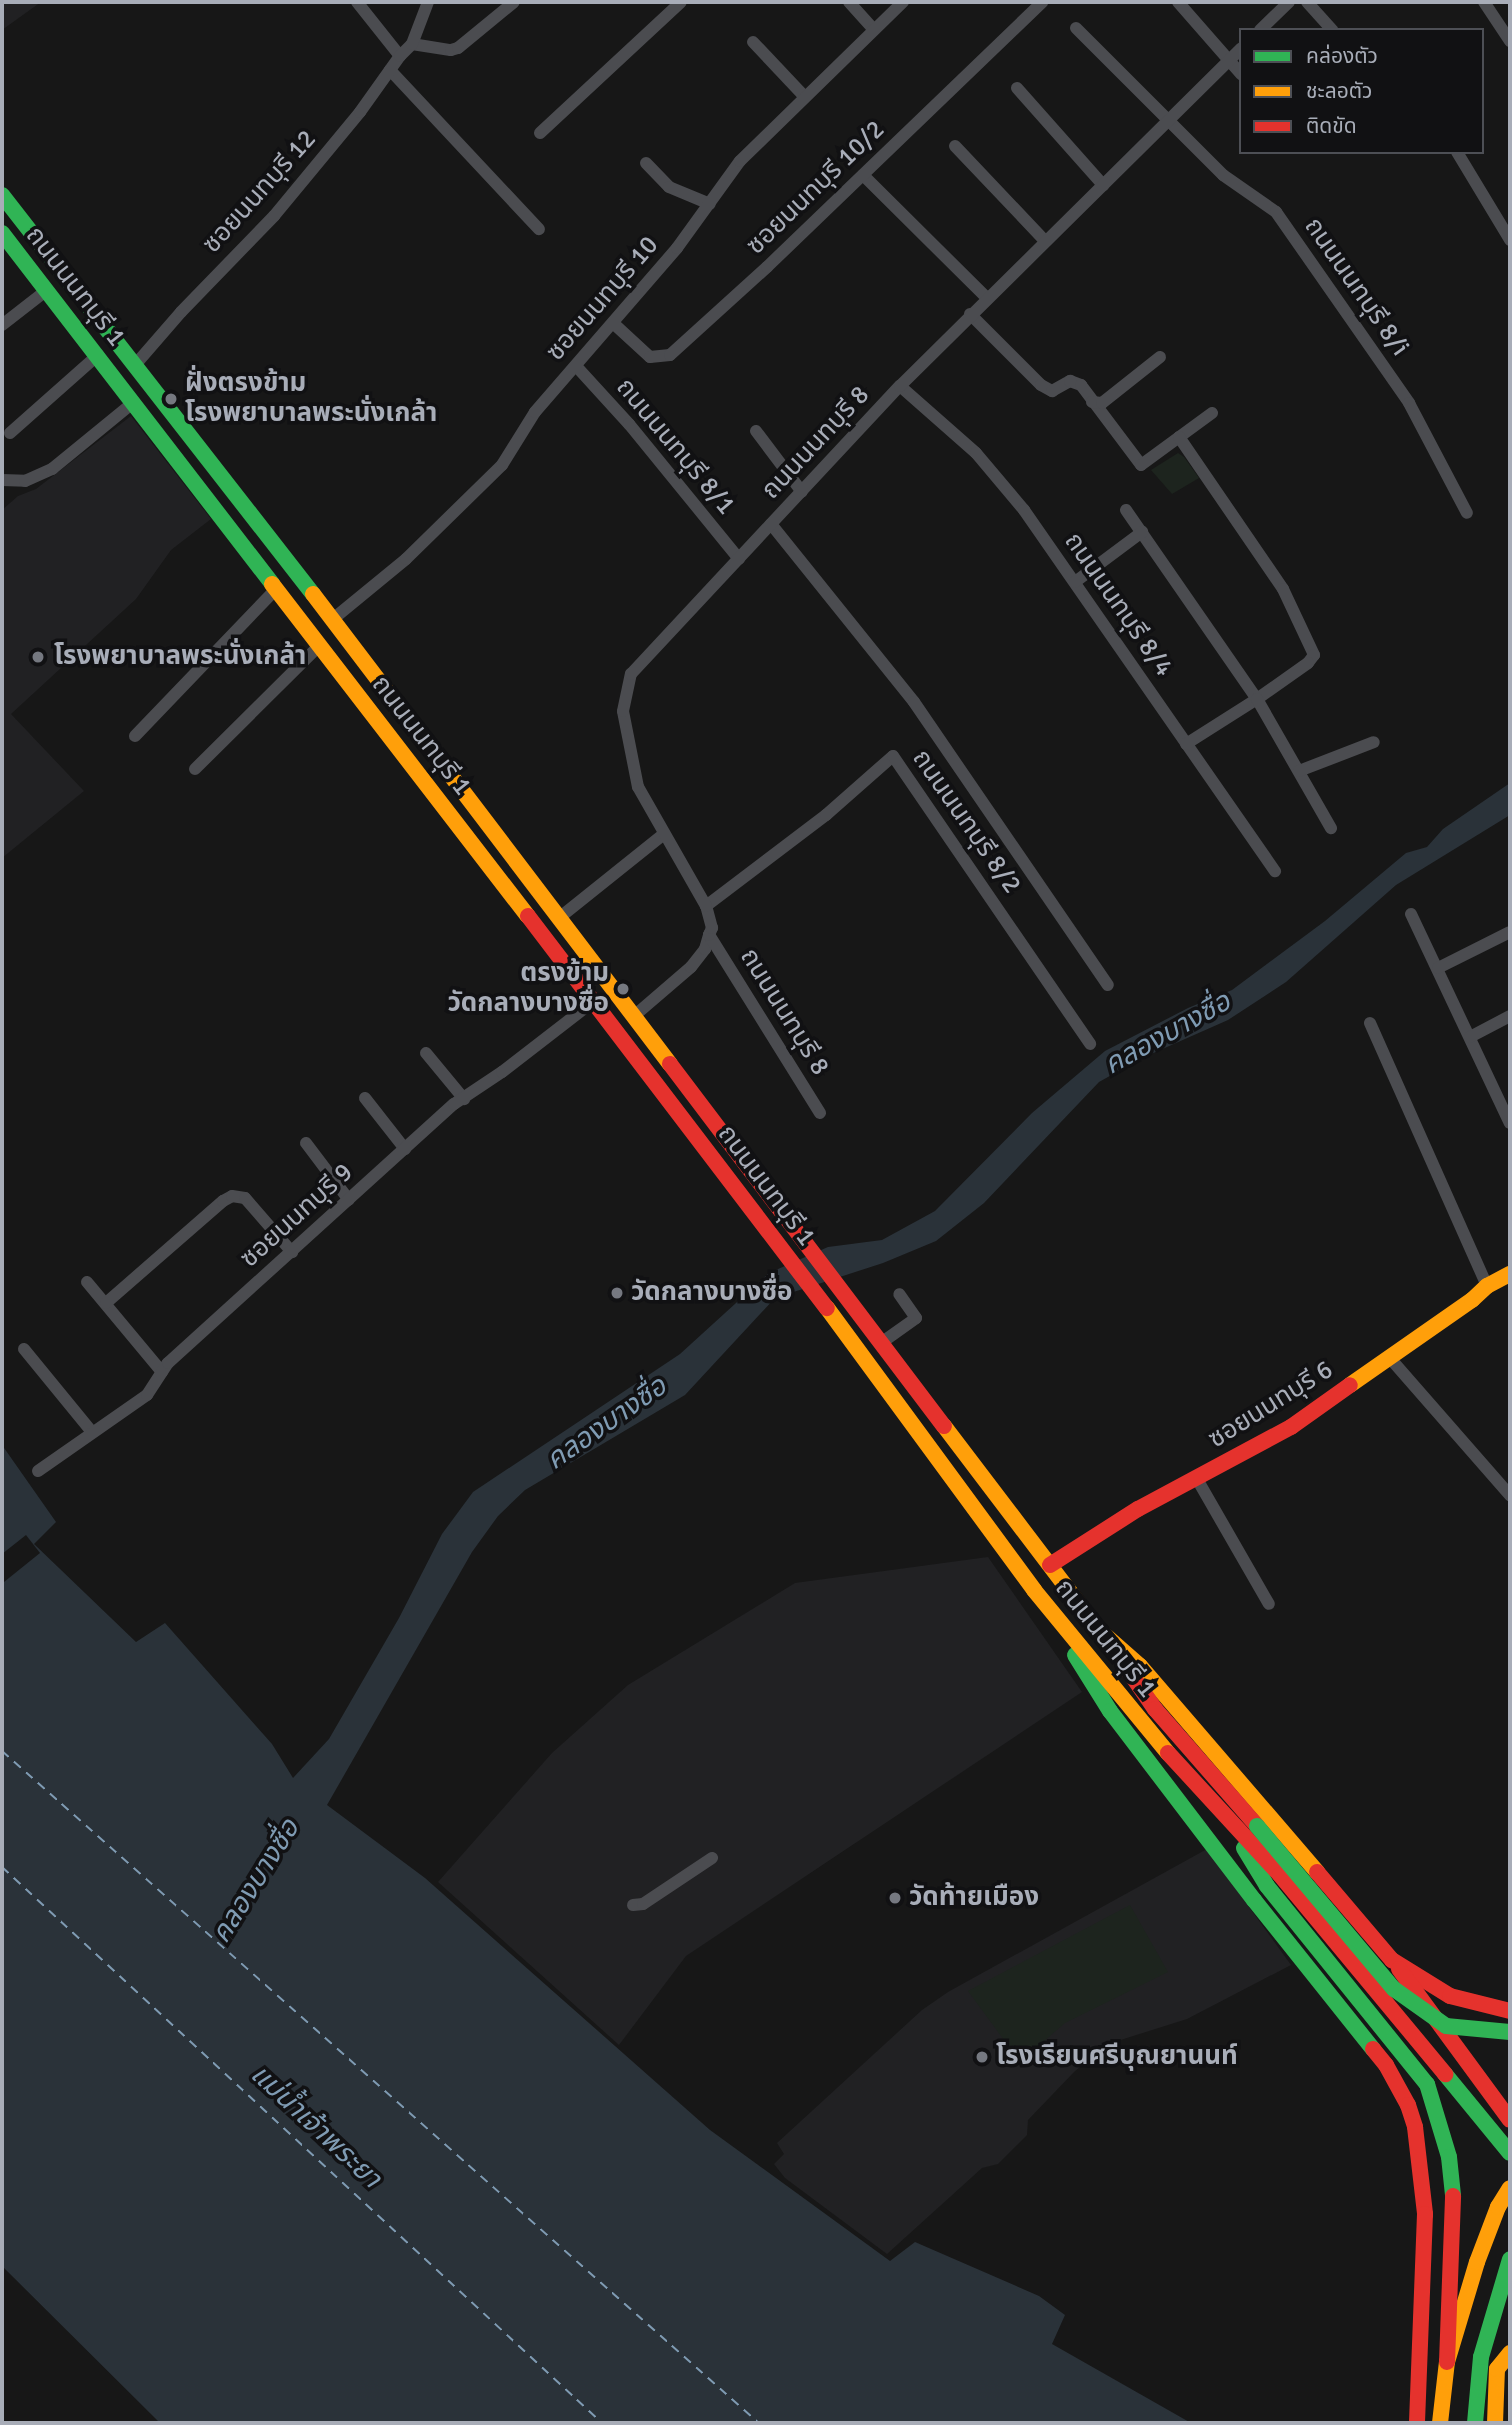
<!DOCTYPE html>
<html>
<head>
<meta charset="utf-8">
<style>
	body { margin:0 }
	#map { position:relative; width:1512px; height:2425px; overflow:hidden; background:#171717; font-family:Signika,"Noto Sans Thai",sans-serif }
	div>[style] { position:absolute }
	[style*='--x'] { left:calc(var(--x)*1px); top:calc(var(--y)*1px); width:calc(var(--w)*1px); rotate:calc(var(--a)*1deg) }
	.built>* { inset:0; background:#212123 }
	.green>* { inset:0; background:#1d241e }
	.water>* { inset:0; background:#2a3239 }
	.pier>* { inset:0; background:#171717 }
	.ferry>* { height:2px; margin-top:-1px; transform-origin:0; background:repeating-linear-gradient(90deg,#7f9bb3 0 9px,transparent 0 16px) }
	.street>* { height:12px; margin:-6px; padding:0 6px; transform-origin:6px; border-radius:6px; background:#4b4c50 }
	.fast>* { height:16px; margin:-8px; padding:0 8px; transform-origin:8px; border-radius:8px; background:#30b455 }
	.slow>* { height:16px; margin:-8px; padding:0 8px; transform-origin:8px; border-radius:8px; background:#ff9f0a }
	.jam>* { height:16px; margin:-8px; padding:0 8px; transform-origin:8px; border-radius:8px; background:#e5322d }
	.fast-bridge>* { height:16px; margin:-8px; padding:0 8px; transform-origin:8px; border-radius:8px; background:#30b455 }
	.dots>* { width:19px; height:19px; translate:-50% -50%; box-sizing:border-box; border:4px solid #111113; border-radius:50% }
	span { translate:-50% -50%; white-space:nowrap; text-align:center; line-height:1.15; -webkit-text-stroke:7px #111113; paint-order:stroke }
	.street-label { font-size:26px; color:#a8adb8 }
	.poi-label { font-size:26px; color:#a8adb8; font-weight:700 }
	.left { translate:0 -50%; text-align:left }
	.right { translate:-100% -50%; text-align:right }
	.water-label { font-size:28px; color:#7f9bb3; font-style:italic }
	.frame { position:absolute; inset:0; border:4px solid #a8adb8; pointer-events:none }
	.legend { position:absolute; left:1239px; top:28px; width:245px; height:126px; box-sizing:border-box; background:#111113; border:2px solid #4d4f55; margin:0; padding:9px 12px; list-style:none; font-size:21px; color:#a8adb8 }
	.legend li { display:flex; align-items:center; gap:14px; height:35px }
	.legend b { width:35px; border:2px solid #4d4f55 }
</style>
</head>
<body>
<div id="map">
	<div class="built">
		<i style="clip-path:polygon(2px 2px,41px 2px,2px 30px)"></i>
		<i style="clip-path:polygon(131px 416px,211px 519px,171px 550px,136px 599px,11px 714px,84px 791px,2px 858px,2px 510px,18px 496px,36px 489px)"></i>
		<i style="clip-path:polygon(988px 1557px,1082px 1692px,686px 1956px,619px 2045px,438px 1882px,552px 1753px,628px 1685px,795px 1583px)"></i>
		<i style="clip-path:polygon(1207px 1849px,1291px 1965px,1187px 2019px,1111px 2043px,1075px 2071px,1028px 2120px,1027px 2135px,998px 2164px,982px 2168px,887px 2254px,785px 2178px,774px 2164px,784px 2154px,777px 2143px,922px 2010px,948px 1992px)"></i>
	</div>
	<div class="green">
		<i style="clip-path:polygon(1178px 453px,1184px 457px,1199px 478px,1172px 494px,1151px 470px)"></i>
		<i style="clip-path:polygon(1130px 1905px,1168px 1972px,1065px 2023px,1020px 2062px,968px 1991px)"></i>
	</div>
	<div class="water">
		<i style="clip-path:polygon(1510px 783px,1510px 815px,1396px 885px,1286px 982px,1228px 1020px,1142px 1058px,1099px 1082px,984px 1203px,936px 1241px,883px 1263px,775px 1298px,685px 1395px,525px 1490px,498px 1516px,472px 1552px,327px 1805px,425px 1878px,710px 2130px,890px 2261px,915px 2242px,1039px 2296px,1065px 2315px,1052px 2344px,1191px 2423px,160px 2423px,2px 2266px,2px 1445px,56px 1522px,34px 1544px,136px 1642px,165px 1623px,272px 1744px,293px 1778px,329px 1739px,399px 1618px,442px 1534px,473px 1492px,680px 1354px,769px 1273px,828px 1247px,882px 1240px,935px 1211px,1032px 1113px,1105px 1051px,1188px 1008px,1232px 990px,1325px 921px,1406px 853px,1427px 847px,1443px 829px)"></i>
	</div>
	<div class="pier">
		<i style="clip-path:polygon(26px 1535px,40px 1553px,4px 1582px,2px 1554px)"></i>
	</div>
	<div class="ferry">
		<i style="--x:2;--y:1751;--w:1012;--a:41.6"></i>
		<i style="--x:2;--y:1867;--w:818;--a:42.82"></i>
	</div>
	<div class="street">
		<i style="--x:357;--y:2;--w:69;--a:51.5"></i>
		<i style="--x:849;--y:2;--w:36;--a:48"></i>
		<i style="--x:1178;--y:2;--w:96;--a:48.8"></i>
		<i style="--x:1307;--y:2;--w:38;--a:48"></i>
		<i style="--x:1484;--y:2;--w:47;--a:56.3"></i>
		<i style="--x:1076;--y:28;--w:208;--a:45"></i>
		<i style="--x:1223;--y:175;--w:65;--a:34.9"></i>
		<i style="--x:1276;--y:212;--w:233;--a:55.1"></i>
		<i style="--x:1409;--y:403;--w:124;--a:62.2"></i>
		<i style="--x:1260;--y:30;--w:40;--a:-44"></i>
		<i style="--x:753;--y:42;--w:74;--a:46.6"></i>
		<i style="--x:412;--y:44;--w:39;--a:9"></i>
		<i style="--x:451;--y:50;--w:7;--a:-16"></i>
		<i style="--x:458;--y:48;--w:72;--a:-39.4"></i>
		<i style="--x:390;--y:70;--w:218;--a:46.9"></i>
		<i style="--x:1017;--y:88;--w:130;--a:48.4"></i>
		<i style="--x:540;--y:133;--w:192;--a:-42.9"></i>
		<i style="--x:955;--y:146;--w:131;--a:46.5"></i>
		<i style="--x:1457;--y:152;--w:103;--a:58.9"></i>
		<i style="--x:646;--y:163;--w:33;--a:46"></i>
		<i style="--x:669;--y:187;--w:44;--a:22.5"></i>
		<i style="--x:863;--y:175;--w:175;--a:44.8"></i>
		<i style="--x:970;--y:314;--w:100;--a:45"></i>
		<i style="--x:1041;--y:385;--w:13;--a:29"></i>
		<i style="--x:1052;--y:391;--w:21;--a:-29"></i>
		<i style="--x:1070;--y:381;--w:12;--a:20"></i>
		<i style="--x:1081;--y:385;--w:100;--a:53.1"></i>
		<i style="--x:1141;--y:465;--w:88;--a:-36.2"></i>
		<i style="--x:613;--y:323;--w:50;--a:42.6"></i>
		<i style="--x:650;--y:357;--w:20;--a:-6"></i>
		<i style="--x:670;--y:355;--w:131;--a:-42.2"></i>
		<i style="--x:767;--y:267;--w:382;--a:-43.9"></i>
		<i style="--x:2;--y:325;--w:57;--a:-37.9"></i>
		<i style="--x:135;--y:365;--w:70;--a:-49"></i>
		<i style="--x:181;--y:312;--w:134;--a:-45.9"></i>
		<i style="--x:274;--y:216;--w:135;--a:-50.4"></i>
		<i style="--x:360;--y:112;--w:69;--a:-54.5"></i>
		<i style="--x:400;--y:56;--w:17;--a:-45"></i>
		<i style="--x:412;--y:44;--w:45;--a:-69.1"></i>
		<i style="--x:576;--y:366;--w:79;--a:47.6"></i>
		<i style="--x:629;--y:424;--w:174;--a:50.8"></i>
		<i style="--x:900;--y:386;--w:101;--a:41.4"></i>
		<i style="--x:976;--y:453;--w:75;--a:49.9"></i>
		<i style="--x:1024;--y:510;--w:440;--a:55.2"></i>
		<i style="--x:1092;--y:402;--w:10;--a:6"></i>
		<i style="--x:1102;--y:403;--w:74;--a:-38.4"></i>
		<i style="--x:756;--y:431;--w:76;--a:53"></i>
		<i style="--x:10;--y:433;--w:118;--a:-41.6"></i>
		<i style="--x:1179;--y:437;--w:184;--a:55.6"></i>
		<i style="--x:1283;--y:589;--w:73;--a:64.8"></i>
		<i style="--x:1314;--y:655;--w:10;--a:127"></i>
		<i style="--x:1308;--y:663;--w:62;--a:144.8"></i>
		<i style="--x:1257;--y:699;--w:84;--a:147.6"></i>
		<i style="--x:2;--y:480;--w:23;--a:2"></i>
		<i style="--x:25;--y:481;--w:30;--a:-24"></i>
		<i style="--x:52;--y:469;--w:106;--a:-39.3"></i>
		<i style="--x:1126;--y:510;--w:230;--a:55.3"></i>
		<i style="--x:1257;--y:699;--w:149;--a:60.2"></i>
		<i style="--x:771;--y:524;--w:228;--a:51.2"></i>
		<i style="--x:914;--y:702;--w:343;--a:55.6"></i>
		<i style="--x:1075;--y:582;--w:84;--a:-36.7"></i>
		<i style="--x:333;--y:619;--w:94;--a:-39.4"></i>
		<i style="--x:406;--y:559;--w:134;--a:-44.4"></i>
		<i style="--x:502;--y:465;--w:62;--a:-58.1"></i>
		<i style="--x:535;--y:412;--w:217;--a:-49.1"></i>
		<i style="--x:677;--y:248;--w:107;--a:-54.1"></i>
		<i style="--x:740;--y:161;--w:228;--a:-44.3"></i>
		<i style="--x:135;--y:736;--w:205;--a:-46.2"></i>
		<i style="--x:195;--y:769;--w:176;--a:-44.8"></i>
		<i style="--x:1299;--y:771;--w:80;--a:-21.1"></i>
		<i style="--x:706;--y:906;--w:151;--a:-37.2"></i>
		<i style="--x:826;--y:815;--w:89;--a:-41.4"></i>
		<i style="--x:893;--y:756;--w:349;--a:55.6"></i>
		<i style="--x:1411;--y:914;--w:231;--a:64.7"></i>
		<i style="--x:559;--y:918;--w:134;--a:-38.7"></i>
		<i style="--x:1438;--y:968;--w:80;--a:-26.6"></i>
		<i style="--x:634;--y:1016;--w:75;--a:-40.7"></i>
		<i style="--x:691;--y:967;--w:23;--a:-52"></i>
		<i style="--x:705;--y:949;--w:15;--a:-74"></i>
		<i style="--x:1370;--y:1023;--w:288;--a:66"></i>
		<i style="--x:1470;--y:1037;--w:45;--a:-27.7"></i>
		<i style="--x:426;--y:1053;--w:60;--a:50.4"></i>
		<i style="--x:365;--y:1098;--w:65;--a:51.9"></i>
		<i style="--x:820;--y:1113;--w:210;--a:-121.9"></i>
		<i style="--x:709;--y:935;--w:8;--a:-67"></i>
		<i style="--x:712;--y:928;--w:23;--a:-105"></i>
		<i style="--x:706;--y:906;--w:137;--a:-119.7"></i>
		<i style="--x:638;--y:787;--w:77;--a:-101.2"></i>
		<i style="--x:623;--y:711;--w:38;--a:-78"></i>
		<i style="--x:631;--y:674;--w:394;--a:-47"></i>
		<i style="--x:900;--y:386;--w:480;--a:-44.7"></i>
		<i style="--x:306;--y:1143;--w:71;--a:53"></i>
		<i style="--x:87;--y:1282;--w:117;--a:50.2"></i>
		<i style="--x:106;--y:1303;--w:155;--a:-41.1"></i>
		<i style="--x:223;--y:1201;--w:10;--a:-29"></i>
		<i style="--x:232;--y:1196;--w:13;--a:9"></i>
		<i style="--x:245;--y:1198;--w:72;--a:49"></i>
		<i style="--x:881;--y:1343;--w:43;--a:-35.5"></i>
		<i style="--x:916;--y:1318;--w:29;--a:-125"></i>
		<i style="--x:24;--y:1349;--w:106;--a:50.7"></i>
		<i style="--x:1389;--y:1357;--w:184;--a:48.8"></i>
		<i style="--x:38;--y:1471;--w:133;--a:-34.9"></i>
		<i style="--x:147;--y:1395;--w:38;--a:-57"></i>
		<i style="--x:168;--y:1363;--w:386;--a:-42.2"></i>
		<i style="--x:454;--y:1104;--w:58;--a:-33.7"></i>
		<i style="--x:502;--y:1072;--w:116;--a:-37.7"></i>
		<i style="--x:1197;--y:1479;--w:144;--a:60.1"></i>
		<i style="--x:633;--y:1905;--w:10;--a:-6"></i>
		<i style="--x:643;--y:1904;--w:83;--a:-33.7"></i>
	</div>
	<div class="fast">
		<i style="--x:2;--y:195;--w:506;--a:52.07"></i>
		<i style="--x:2;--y:233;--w:443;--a:52.4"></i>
		<i style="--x:1075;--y:1655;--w:66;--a:58"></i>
		<i style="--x:1110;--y:1711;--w:238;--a:52.7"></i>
		<i style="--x:1254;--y:1900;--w:191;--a:51.4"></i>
		<i style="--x:1244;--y:1848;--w:44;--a:58.8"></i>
		<i style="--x:1267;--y:1886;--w:255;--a:51.1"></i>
		<i style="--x:1427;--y:2084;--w:76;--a:73.2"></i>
		<i style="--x:1449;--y:2157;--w:39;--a:84"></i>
		<i style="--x:1445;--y:2074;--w:102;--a:50.6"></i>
		<i style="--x:1475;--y:2423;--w:66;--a:-84.8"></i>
		<i style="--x:1481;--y:2357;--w:102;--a:-73.5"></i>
	</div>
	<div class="slow">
		<i style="--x:272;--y:584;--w:419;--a:52.4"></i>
		<i style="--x:313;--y:594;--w:590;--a:52.78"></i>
		<i style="--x:827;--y:1308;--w:350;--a:53.7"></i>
		<i style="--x:1034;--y:1590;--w:211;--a:50.6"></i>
		<i style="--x:1350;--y:1385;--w:149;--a:-34.9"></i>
		<i style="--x:1472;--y:1300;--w:21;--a:-43"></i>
		<i style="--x:1487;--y:1286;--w:26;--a:-28"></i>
		<i style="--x:944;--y:1426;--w:255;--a:52.8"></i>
		<i style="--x:1098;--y:1629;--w:56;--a:41.4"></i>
		<i style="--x:1140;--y:1666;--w:272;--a:49.3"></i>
		<i style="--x:1440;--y:2423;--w:61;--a:-83.5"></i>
		<i style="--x:1447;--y:2362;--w:104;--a:-73.3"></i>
		<i style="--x:1477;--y:2262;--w:59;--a:-69.1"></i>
		<i style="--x:1498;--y:2207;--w:22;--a:-58"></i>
		<i style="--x:1495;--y:2423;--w:54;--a:-87.9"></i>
		<i style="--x:1497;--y:2369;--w:21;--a:-51"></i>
	</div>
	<div class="jam">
		<i style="--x:528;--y:916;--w:493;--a:52.7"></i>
		<i style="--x:670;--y:1064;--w:454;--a:52.9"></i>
		<i style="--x:1050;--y:1565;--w:104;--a:-32.5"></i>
		<i style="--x:1138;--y:1509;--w:174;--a:-28.2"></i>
		<i style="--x:1291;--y:1427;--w:72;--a:-35.4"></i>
		<i style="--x:1117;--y:1654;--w:67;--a:55.4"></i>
		<i style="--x:1155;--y:1709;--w:155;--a:48.9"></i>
		<i style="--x:1168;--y:1753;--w:166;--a:47.4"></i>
		<i style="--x:1280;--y:1875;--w:259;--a:50.3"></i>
		<i style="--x:1317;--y:1872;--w:116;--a:49.6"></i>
		<i style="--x:1392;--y:1960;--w:68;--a:31.8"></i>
		<i style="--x:1450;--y:1996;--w:62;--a:14"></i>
		<i style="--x:1399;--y:1969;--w:187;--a:53.7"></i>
		<i style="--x:1373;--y:2049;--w:21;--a:51"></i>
		<i style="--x:1386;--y:2065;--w:46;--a:61.2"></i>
		<i style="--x:1408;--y:2105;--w:23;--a:72"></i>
		<i style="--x:1415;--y:2127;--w:88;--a:83.4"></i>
		<i style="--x:1425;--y:2214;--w:209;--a:92.2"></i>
		<i style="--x:1447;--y:2362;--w:166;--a:-87.9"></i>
	</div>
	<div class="fast-bridge">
		<i style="--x:1257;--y:1826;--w:213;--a:50"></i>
		<i style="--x:1394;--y:1989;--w:64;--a:35.4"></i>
		<i style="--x:1446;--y:2026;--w:64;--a:5.4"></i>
	</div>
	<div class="dots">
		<i style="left:171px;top:399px;background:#757880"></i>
		<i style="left:38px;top:657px;background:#757880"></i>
		<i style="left:623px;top:989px;background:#757880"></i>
		<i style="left:617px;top:1293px;background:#757880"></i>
		<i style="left:895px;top:1898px;background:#757880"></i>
		<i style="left:982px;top:2057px;background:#757880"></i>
	</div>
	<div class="street-label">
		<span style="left:816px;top:188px;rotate:-44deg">ซอยนนทบุรี 10/2</span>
		<span style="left:260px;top:192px;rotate:-48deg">ซอยนนทบุรี 12</span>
		<span style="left:75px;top:287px;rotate:52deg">ถนนนนทบุรี 1</span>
		<span style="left:1356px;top:287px;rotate:55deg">ถนนนนทบุรี 8/i</span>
		<span style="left:603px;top:299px;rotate:-49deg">ซอยนนทบุรี 10</span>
		<span style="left:816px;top:443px;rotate:-47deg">ถนนนนทบุรี 8</span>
		<span style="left:675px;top:447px;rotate:50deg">ถนนนนทบุรี 8/1</span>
		<span style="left:1118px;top:605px;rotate:55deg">ถนนนนทบุรี 8/4</span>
		<span style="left:421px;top:736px;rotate:52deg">ถนนนนทบุรี 1</span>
		<span style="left:966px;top:822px;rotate:55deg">ถนนนนทบุรี 8/2</span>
		<span style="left:784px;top:1012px;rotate:58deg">ถนนนนทบุรี 8</span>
		<span style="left:766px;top:1186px;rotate:53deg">ถนนนนทบุรี 1</span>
		<span style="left:297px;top:1216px;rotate:-42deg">ซอยนนทบุรี 9</span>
		<span style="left:1271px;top:1405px;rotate:-32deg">ซอยนนทบุรี 6</span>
		<span style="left:1105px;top:1639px;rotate:51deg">ถนนนนทบุรี 1</span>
	</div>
	<div class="poi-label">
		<span class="left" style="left:185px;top:399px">ฝั่งตรงข้าม<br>โรงพยาบาลพระนั่งเกล้า</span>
		<span class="left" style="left:54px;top:657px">โรงพยาบาลพระนั่งเกล้า</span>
		<span class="right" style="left:609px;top:989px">ตรงข้าม<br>วัดกลางบางซื่อ</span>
		<span class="left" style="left:631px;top:1293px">วัดกลางบางซื่อ</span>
		<span class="left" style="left:909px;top:1898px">วัดท้ายเมือง</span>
		<span class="left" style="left:996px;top:2057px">โรงเรียนศรีบุณยานนท์</span>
	</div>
	<div class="water-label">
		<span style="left:1167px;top:1033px;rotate:-29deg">คลองบางซื่อ</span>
		<span style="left:606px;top:1423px;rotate:-35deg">คลองบางซื่อ</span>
		<span style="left:255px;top:1881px;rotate:-58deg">คลองบางซื่อ</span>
		<span style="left:316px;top:2126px;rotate:43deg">แม่น้ำเจ้าพระยา</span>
	</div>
	<div class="frame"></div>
	<ul class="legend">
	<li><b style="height:9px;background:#30b455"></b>คล่องตัว</li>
	<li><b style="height:9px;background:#ff9f0a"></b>ชะลอตัว</li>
	<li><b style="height:9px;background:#e5322d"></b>ติดขัด</li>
	</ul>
</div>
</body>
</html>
